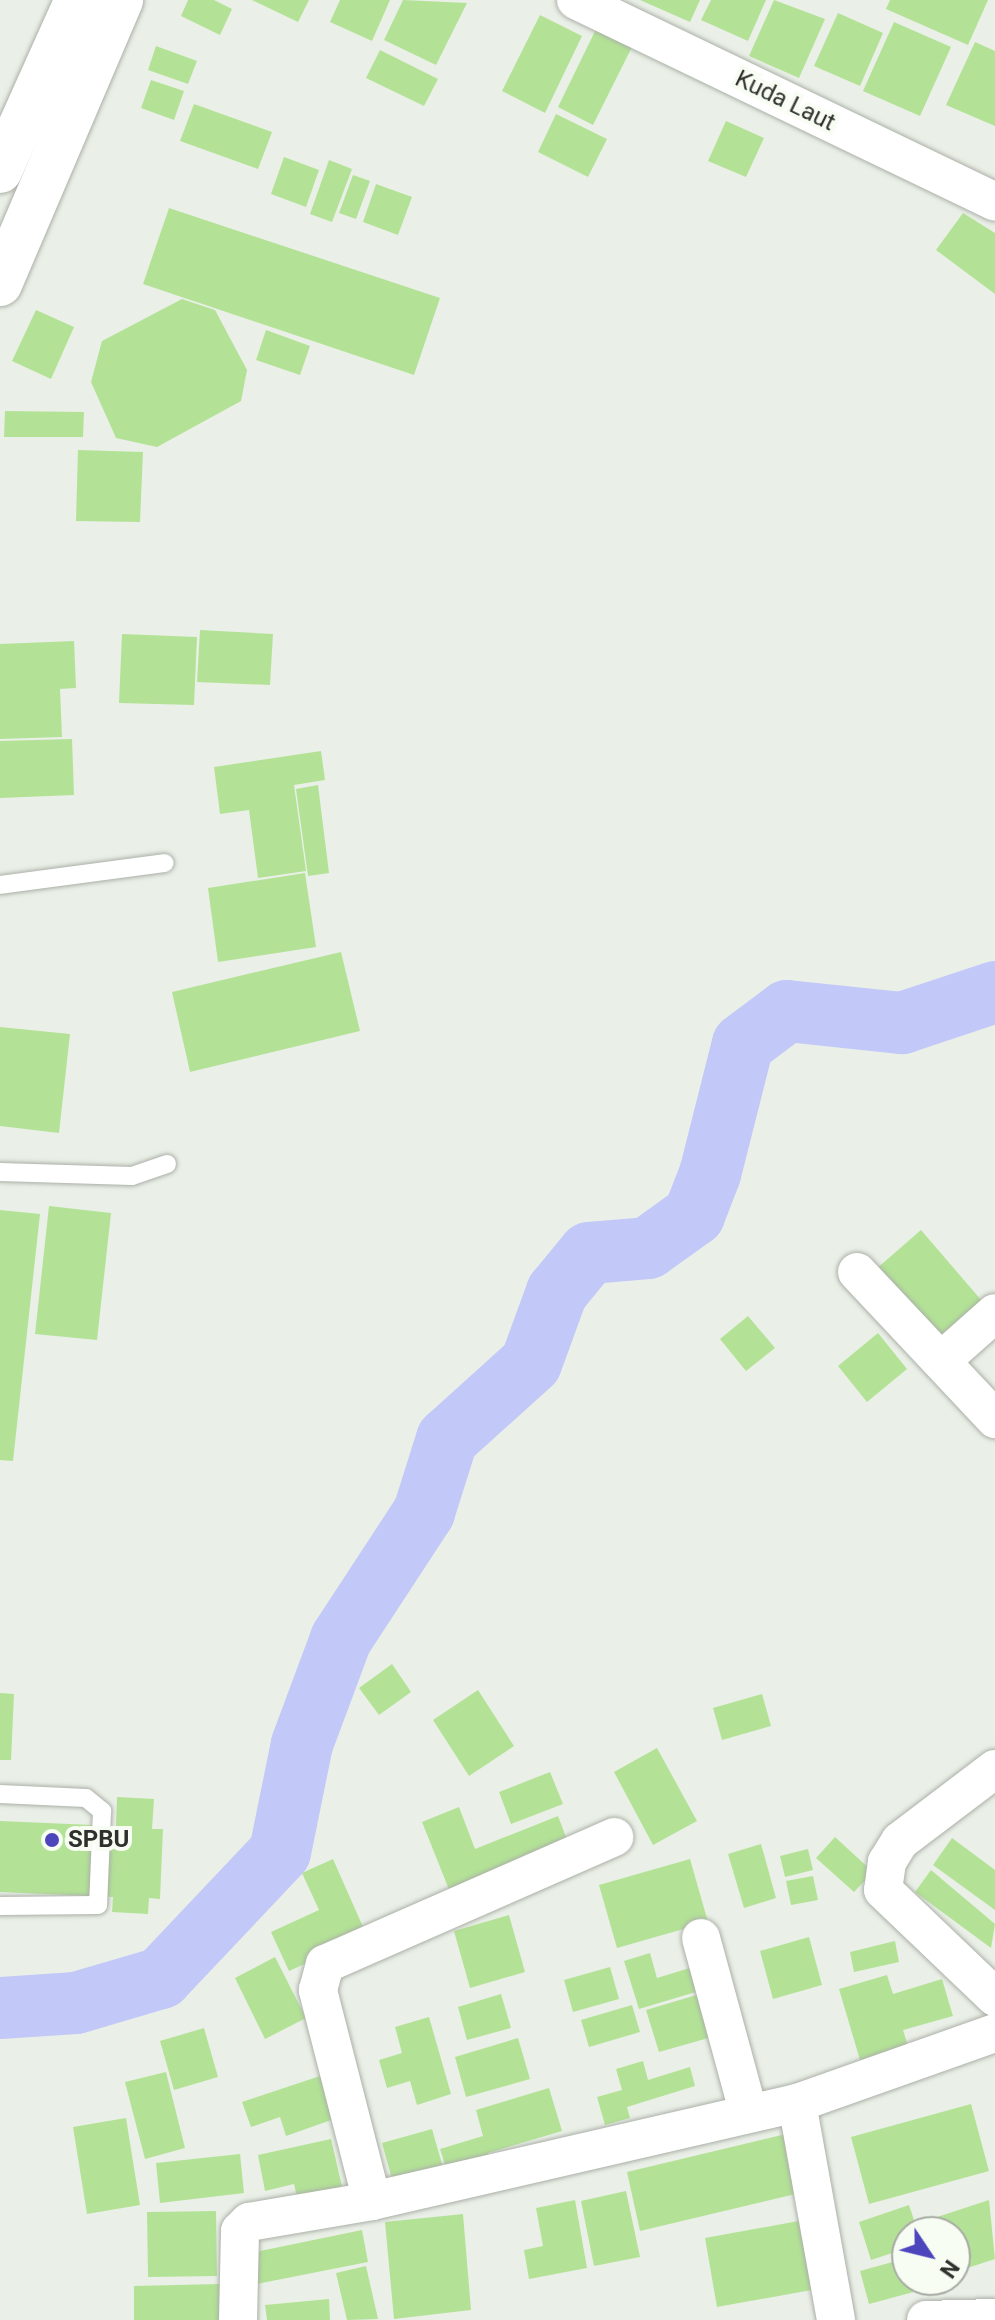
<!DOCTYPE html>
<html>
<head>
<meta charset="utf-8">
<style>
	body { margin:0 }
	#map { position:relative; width:995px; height:2320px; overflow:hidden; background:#eaf0e7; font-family:Roboto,sans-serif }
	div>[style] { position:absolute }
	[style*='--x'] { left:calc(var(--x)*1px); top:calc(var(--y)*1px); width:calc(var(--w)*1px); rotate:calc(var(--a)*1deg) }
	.river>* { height:62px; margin:-31px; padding:0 31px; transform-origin:31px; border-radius:31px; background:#c2c8f8 }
	.building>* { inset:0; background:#b3e296 }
	.roads { filter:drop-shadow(0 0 2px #abb0a8) drop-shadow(0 0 2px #abb0a8) }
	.lane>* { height:18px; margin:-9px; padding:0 9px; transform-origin:9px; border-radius:9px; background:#fff }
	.street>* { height:38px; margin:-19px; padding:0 19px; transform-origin:19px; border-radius:19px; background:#fff }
	.highway>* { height:44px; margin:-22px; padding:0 22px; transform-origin:22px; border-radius:22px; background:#fff }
	.dots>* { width:22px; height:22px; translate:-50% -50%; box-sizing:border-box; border:4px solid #f8fdf4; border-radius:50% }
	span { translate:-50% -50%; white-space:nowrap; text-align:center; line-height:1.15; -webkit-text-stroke:8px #f8fdf4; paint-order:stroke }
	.street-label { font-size:24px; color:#2e302d }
	.poi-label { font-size:24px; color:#2e302d; font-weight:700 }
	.left { translate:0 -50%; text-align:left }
	.north { position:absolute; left:891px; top:2216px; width:80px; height:80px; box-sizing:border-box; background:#f8fdf4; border:2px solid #a7aba4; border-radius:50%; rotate:125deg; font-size:22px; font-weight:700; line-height:32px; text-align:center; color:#2e302d }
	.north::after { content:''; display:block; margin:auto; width:28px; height:36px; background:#4c45bc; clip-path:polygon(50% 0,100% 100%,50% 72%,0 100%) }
</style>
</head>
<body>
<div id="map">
	<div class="river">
		<i style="--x:0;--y:2008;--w:76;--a:-3.8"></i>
		<i style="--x:76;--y:2003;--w:89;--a:-16.4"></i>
		<i style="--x:161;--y:1978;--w:173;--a:-46.6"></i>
		<i style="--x:280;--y:1852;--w:110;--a:-78.5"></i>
		<i style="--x:302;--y:1744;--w:112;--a:-69.6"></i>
		<i style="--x:341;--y:1639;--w:152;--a:-56.8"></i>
		<i style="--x:424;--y:1512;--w:77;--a:-72.5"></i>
		<i style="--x:447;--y:1439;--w:113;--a:-42.1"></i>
		<i style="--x:531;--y:1363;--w:76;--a:-69.9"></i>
		<i style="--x:557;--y:1292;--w:50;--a:-50.6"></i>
		<i style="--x:589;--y:1253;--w:59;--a:-4.8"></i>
		<i style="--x:648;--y:1248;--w:57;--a:-35.7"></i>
		<i style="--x:694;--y:1215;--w:44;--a:-68.7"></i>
		<i style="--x:710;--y:1174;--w:134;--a:-75.8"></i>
		<i style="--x:743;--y:1044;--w:55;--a:-36.9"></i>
		<i style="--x:787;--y:1011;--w:116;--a:6"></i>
		<i style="--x:902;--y:1023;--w:98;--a:-18.4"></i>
	</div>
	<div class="building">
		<i style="clip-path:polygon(188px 0,214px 0,232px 9px,220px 35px,181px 16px)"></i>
		<i style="clip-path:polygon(252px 0,309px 0,298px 22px)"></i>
		<i style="clip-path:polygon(340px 0,390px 0,372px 41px,330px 22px)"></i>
		<i style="clip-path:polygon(403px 0,467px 3px,436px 65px,384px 40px)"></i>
		<i style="clip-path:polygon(640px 0,700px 0,690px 22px)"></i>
		<i style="clip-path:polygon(711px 0,766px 0,748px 41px,701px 20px)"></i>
		<i style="clip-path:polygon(774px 0,825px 19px,799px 78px,749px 56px)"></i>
		<i style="clip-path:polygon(890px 0,988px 0,968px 45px,886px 9px)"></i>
		<i style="clip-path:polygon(838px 13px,883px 33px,860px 86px,814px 66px)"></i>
		<i style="clip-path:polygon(540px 15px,582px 36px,545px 113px,502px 91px)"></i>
		<i style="clip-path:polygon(894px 22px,951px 47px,920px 116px,863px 91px)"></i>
		<i style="clip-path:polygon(599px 23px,635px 41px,593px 125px,558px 107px)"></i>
		<i style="clip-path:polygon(975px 42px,995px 51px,995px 126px,946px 105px)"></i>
		<i style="clip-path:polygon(156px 46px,197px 61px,188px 84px,148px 70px)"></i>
		<i style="clip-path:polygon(380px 50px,438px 79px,424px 106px,366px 78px)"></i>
		<i style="clip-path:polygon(151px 80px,184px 91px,174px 120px,141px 108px)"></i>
		<i style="clip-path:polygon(194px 104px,272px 132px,258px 169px,180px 141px)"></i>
		<i style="clip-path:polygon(556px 114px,607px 139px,588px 177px,538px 152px)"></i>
		<i style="clip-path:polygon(726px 121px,764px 138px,746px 177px,708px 161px)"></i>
		<i style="clip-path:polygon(284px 157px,319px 170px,306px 207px,271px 194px)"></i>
		<i style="clip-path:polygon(329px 160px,352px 169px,332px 222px,310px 214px)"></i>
		<i style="clip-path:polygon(353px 175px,370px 181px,356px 219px,339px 213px)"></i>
		<i style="clip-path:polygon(376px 184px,412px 197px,398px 235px,363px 222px)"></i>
		<i style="clip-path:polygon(169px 208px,440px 298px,414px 375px,143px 284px)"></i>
		<i style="clip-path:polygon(963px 213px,995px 233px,995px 294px,936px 250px)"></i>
		<i style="clip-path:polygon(182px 299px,215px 310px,247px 370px,241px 401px,157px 447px,116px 438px,91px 382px,102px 341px)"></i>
		<i style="clip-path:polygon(36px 310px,74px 327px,51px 379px,12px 361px)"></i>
		<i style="clip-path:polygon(266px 330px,310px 346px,300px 375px,256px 360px)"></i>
		<i style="clip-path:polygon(5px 411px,84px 412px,83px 437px,4px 437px)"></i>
		<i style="clip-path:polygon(78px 450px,143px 452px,140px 522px,76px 521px)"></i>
		<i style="clip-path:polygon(200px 630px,273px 634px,270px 685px,197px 682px)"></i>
		<i style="clip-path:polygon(122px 634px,197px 637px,194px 705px,119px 703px)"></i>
		<i style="clip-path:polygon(74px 641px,76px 688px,60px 689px,62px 737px,0 739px,0 644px)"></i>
		<i style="clip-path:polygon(72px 739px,74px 795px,0 798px,0 741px)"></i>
		<i style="clip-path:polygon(321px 751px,325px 780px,294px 785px,306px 871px,258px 878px,249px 810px,220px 814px,214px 767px)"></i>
		<i style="clip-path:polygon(318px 785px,329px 873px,308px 876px,296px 789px)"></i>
		<i style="clip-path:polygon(305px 873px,316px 947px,218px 962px,208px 888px)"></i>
		<i style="clip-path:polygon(341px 952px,360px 1031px,190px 1072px,172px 992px)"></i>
		<i style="clip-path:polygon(0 1027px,70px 1034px,59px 1133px,0 1126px)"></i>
		<i style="clip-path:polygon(49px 1206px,111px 1213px,97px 1340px,35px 1334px)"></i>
		<i style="clip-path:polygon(0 1210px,40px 1214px,13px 1461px,0 1460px)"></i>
		<i style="clip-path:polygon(921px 1230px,982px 1301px,936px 1341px,875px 1270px)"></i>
		<i style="clip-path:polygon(748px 1316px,775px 1348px,746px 1371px,720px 1339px)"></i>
		<i style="clip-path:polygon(878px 1333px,907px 1369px,867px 1402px,838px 1366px)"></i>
		<i style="clip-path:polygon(392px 1664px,411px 1692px,379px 1715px,359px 1688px)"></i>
		<i style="clip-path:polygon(478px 1690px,514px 1746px,469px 1776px,433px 1720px)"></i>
		<i style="clip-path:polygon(0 1693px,14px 1694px,11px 1760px,0 1760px)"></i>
		<i style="clip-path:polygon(762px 1694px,771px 1726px,722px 1740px,713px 1708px)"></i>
		<i style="clip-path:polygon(657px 1748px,697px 1821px,653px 1845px,614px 1772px)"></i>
		<i style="clip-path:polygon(550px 1772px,563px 1804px,511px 1824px,499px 1792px)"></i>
		<i style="clip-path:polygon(117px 1797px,154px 1799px,152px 1829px,163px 1829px,160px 1899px,149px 1898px,148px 1914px,112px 1912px,113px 1897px,0 1892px,0 1821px,116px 1826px)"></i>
		<i style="clip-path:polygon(459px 1807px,475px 1849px,558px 1816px,569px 1845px,450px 1892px,422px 1822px)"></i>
		<i style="clip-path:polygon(835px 1837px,873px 1872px,854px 1892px,816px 1858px)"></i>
		<i style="clip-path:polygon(952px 1838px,995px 1870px,995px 1910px,933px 1865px)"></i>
		<i style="clip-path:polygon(761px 1844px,776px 1898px,744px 1908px,728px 1854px)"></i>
		<i style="clip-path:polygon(808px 1849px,813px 1870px,785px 1877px,780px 1856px)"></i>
		<i style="clip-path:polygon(333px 1859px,367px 1936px,289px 1971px,271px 1932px,319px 1910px,302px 1873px)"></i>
		<i style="clip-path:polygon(690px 1859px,708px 1922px,617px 1948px,599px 1885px)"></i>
		<i style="clip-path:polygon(931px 1870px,995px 1924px,991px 1948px,915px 1892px)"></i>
		<i style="clip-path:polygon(813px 1876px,818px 1900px,791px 1905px,786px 1881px)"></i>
		<i style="clip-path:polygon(509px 1915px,525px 1972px,470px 1988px,454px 1931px)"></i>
		<i style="clip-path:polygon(809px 1937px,822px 1985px,773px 1999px,760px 1951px)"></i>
		<i style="clip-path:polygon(895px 1941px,899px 1962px,854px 1972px,850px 1952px)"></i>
		<i style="clip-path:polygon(650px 1953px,657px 1978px,693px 1967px,699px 1991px,639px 2009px,624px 1961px)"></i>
		<i style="clip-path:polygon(275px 1957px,306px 2018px,265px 2039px,235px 1978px)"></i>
		<i style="clip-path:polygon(610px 1967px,619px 1999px,573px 2012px,564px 1980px)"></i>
		<i style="clip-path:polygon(887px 1975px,893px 1994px,942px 1979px,953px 2016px,903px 2030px,908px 2046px,860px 2060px,839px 1989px)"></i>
		<i style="clip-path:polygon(501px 1994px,511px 2028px,467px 2040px,458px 2007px)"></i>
		<i style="clip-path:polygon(700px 1994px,712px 2037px,659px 2052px,646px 2010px)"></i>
		<i style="clip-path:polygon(632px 2005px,640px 2032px,589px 2047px,581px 2020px)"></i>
		<i style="clip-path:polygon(429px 2017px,451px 2094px,417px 2105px,410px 2081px,387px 2088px,379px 2060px,402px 2053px,395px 2027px)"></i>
		<i style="clip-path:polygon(204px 2028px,218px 2077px,174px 2090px,160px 2041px)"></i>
		<i style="clip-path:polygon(518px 2038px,530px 2079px,466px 2097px,455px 2057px)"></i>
		<i style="clip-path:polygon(643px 2061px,648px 2080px,690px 2067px,695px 2086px,627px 2107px,630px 2118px,605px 2125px,597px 2097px,622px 2090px,616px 2069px)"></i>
		<i style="clip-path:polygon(166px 2072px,185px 2148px,145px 2159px,125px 2082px)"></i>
		<i style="clip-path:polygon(323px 2075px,337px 2118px,286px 2136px,280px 2117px,251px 2127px,242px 2102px)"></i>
		<i style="clip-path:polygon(549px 2088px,562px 2131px,488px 2153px,492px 2167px,450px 2180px,440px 2149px,483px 2136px,476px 2110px)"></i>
		<i style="clip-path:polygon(971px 2104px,989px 2171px,869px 2204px,851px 2137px)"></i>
		<i style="clip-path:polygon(126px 2118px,140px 2205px,87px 2214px,73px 2127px)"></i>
		<i style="clip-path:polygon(432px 2129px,444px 2171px,394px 2186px,382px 2143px)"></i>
		<i style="clip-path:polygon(794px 2132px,808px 2191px,640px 2231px,627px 2172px)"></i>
		<i style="clip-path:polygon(331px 2139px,343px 2191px,298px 2201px,294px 2184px,265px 2191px,258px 2155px)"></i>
		<i style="clip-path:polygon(240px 2154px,244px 2193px,160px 2203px,156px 2163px)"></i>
		<i style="clip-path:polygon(626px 2191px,640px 2257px,594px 2266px,581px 2201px)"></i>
		<i style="clip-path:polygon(575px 2200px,587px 2268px,529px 2279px,524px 2250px,543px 2246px,536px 2208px)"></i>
		<i style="clip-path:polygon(989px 2200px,995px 2259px,955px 2272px,955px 2232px,925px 2232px,922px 2222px)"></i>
		<i style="clip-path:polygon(909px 2205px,918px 2232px,907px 2232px,907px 2248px,871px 2260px,859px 2222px)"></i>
		<i style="clip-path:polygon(216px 2211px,217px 2276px,148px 2277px,147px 2212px)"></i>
		<i style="clip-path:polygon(463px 2214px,471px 2310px,394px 2319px,385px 2222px)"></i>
		<i style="clip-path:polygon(804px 2220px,817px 2289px,717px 2307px,705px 2238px)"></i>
		<i style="clip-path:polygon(362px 2230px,368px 2262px,252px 2285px,246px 2254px)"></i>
		<i style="clip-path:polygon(907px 2258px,907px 2280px,930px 2280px,932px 2287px,869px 2304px,860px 2271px)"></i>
		<i style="clip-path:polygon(366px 2266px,378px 2319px,347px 2320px,336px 2273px)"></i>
		<i style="clip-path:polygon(220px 2284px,221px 2320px,134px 2320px,134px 2286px)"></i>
		<i style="clip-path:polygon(329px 2299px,330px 2320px,267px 2320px,265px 2305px)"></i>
	</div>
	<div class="roads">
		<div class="lane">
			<i style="--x:0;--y:885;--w:166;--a:-7.6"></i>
			<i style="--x:0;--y:1172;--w:132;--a:1.7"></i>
			<i style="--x:132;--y:1176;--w:37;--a:-19"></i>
			<i style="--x:0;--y:1794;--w:86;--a:2.7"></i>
			<i style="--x:86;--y:1798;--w:21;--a:39"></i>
			<i style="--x:102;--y:1811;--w:94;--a:92.4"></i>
			<i style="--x:98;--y:1905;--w:98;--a:179.4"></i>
		</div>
		<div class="street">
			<i style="--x:576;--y:0;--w:465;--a:25.7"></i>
			<i style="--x:857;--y:1272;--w:202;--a:46.8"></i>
			<i style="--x:941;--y:1361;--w:72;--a:-41.6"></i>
			<i style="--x:995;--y:1769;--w:119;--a:142.8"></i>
			<i style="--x:900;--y:1841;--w:25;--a:122"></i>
			<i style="--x:887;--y:1862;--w:28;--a:98"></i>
			<i style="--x:883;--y:1890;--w:155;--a:43.7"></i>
			<i style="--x:701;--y:1938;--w:179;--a:74.8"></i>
			<i style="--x:797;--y:2103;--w:220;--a:79.8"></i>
			<i style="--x:372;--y:2201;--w:218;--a:-104.4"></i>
			<i style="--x:318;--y:1990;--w:27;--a:-75"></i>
			<i style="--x:325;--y:1964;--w:316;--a:-23.7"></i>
			<i style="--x:238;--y:2320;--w:89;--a:-88.7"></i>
			<i style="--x:240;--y:2231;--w:13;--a:-45"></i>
			<i style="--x:249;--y:2222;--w:125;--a:-9.7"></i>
			<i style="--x:372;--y:2201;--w:436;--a:-13"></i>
			<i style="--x:797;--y:2103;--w:210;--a:-19.5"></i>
			<i style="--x:926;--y:2320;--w:69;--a:-1.7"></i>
		</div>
		<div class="highway">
			<i style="--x:0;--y:171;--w:188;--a:-65.8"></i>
			<i style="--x:0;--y:284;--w:309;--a:-66.9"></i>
		</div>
	</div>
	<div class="dots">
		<i style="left:52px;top:1840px;background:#4c45bc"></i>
	</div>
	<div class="street-label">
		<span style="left:785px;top:101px;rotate:26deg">Kuda Laut</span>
	</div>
	<div class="poi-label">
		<span class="left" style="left:68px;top:1840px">SPBU</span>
	</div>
	<div class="north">N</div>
</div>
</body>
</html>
